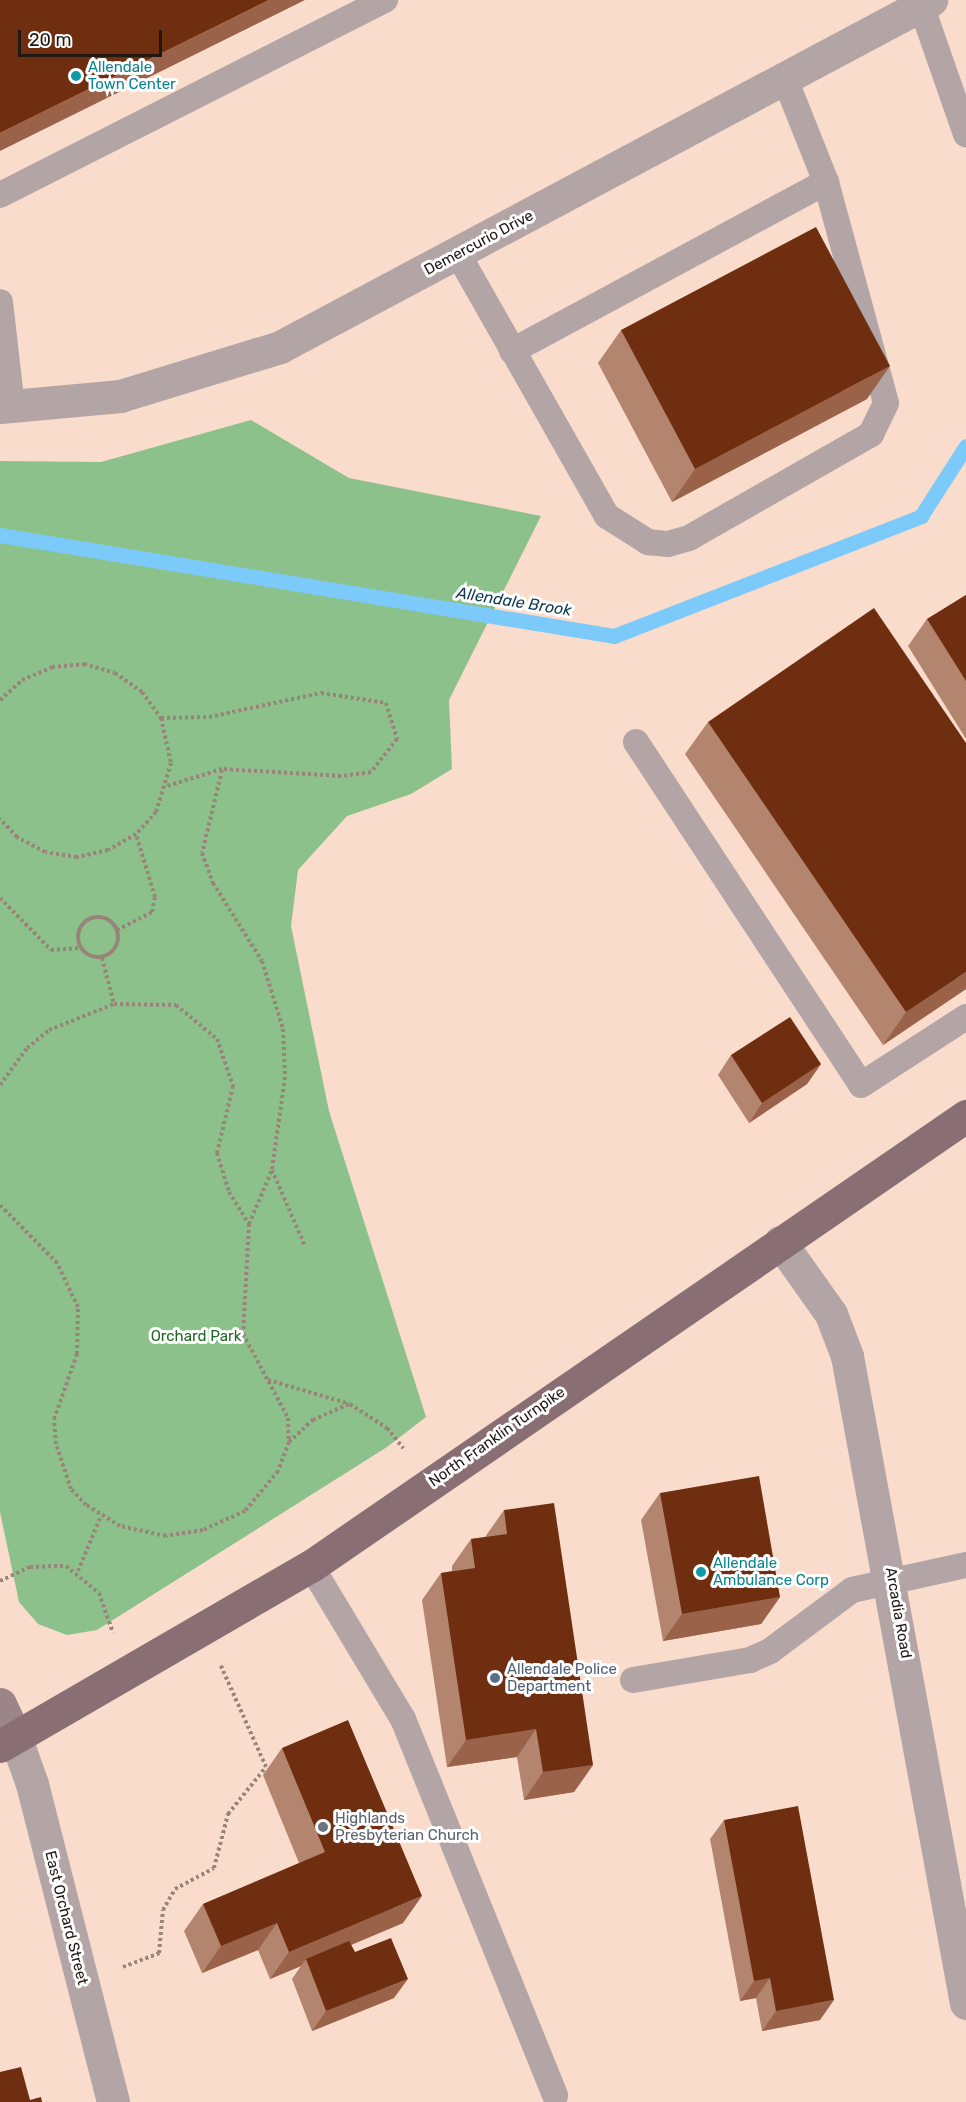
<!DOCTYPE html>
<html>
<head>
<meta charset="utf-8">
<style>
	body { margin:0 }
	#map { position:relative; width:966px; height:2102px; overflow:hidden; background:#fadccd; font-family:Rubik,sans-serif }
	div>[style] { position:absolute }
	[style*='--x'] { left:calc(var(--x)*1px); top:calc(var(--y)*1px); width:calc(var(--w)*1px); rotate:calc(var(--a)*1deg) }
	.green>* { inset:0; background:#8cc18b }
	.stream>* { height:15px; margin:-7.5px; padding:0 7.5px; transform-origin:7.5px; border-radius:7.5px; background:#7ccaf9 }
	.path>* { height:4px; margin-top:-2px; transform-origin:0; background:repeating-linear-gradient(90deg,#998479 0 3px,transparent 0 6px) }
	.path>.ring { margin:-2px; padding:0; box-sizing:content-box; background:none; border:4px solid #998479; border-radius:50% }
	.lane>* { height:26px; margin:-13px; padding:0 13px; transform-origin:13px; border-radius:13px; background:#b3a4a6 }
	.street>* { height:33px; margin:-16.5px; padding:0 16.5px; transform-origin:16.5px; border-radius:16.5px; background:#b3a4a6 }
	.secondary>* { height:33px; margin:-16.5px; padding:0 16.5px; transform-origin:16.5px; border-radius:16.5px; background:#9b8588 }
	.primary>* { height:33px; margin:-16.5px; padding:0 16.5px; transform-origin:16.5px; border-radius:16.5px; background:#896f73 }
	.wall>* { inset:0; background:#b4856e }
	.shaded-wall>* { inset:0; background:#996249 }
	.building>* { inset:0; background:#6f2e10 }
	.dots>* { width:16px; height:16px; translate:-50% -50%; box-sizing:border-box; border:3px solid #fff; border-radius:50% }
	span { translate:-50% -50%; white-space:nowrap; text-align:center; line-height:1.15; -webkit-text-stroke:6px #fff; paint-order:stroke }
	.culture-label { font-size:15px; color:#0d838f }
	.left { translate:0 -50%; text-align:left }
	.street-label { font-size:15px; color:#221812 }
	.park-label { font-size:15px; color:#1f6823 }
	.service-label { font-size:15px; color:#4e5e75 }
	.worship-label { font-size:15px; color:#5b616d }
	.water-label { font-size:16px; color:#0d3a52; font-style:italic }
	.scale { position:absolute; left:18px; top:30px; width:144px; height:27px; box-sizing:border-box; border:3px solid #221812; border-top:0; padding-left:8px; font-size:18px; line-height:21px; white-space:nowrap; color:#221812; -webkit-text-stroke:4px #fff; paint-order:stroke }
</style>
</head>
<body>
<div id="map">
	<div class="green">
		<i style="clip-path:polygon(251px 420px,349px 478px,541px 516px,449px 700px,452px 769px,411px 794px,347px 816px,298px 870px,291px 926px,329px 1111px,426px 1417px,387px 1447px,97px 1630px,67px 1635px,38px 1624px,19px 1602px,0 1512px,0 461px,101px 462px)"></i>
	</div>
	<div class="stream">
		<i style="--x:0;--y:535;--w:622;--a:9.34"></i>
		<i style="--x:614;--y:636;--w:330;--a:-21.3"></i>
		<i style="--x:921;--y:516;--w:83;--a:-57.3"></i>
	</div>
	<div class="path">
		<i style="--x:0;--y:700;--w:30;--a:-42"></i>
		<i style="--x:22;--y:680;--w:33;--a:-23"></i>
		<i style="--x:52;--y:667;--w:32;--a:-5"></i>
		<i style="--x:84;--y:664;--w:32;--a:16"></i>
		<i style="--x:115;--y:673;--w:33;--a:35"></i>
		<i style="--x:142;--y:692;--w:32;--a:54"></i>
		<i style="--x:161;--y:718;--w:46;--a:77.5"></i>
		<i style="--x:171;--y:763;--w:51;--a:107"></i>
		<i style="--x:156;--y:812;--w:30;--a:132"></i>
		<i style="--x:136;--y:834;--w:32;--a:150"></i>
		<i style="--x:108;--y:850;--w:32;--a:167"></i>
		<i style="--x:77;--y:857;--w:32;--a:-171"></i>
		<i style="--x:45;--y:852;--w:32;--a:-152"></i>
		<i style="--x:17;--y:837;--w:25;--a:-133"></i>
		<i style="--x:161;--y:718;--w:48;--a:-1.2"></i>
		<i style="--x:209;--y:717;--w:115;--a:-12.1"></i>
		<i style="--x:321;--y:693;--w:66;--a:8.7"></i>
		<i style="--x:386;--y:703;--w:38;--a:73"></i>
		<i style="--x:397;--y:739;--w:42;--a:128.2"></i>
		<i style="--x:371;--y:772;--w:30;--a:172"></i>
		<i style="--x:341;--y:776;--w:119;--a:-176.6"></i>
		<i style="--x:222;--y:769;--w:58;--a:162.8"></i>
		<i style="--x:222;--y:770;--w:85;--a:103.5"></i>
		<i style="--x:202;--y:853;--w:32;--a:70"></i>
		<i style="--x:213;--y:883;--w:92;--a:57.9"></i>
		<i style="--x:262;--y:961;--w:71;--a:72.8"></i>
		<i style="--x:283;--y:1029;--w:48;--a:87.6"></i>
		<i style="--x:285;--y:1077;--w:94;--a:98"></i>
		<i style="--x:272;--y:1170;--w:81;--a:66.6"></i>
		<i style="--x:0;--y:898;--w:73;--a:45.6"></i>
		<i style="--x:51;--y:950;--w:30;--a:-4"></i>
		<i class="ring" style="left:78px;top:917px;width:36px;height:36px"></i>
		<i style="--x:117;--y:930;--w:39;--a:-27"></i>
		<i style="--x:152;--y:912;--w:15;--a:-79"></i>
		<i style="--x:155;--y:897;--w:66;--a:-106.8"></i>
		<i style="--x:102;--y:958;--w:48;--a:75.4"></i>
		<i style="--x:0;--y:1085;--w:46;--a:-53.9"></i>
		<i style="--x:27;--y:1048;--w:28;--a:-39"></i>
		<i style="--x:49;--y:1030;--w:70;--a:-21.8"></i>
		<i style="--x:114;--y:1004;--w:62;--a:0.9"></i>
		<i style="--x:176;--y:1005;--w:53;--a:39.7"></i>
		<i style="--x:217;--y:1039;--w:50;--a:71.2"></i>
		<i style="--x:233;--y:1086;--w:69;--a:103.4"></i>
		<i style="--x:217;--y:1153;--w:41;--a:72.9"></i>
		<i style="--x:229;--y:1192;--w:38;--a:58"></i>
		<i style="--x:249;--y:1224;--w:110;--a:93.1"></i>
		<i style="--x:243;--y:1334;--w:95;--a:61.8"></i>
		<i style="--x:288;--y:1418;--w:24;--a:88"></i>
		<i style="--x:289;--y:1442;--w:31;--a:111"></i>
		<i style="--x:278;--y:1471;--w:52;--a:129.5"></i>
		<i style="--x:245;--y:1511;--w:46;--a:155.7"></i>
		<i style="--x:203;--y:1530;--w:37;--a:171"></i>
		<i style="--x:166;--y:1536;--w:47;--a:-167.7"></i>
		<i style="--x:120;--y:1526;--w:40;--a:-148"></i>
		<i style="--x:86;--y:1505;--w:22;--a:-133"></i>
		<i style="--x:71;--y:1489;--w:47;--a:-108.4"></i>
		<i style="--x:56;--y:1444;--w:25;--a:-95"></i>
		<i style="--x:54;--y:1419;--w:69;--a:-70.5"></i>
		<i style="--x:77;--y:1354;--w:47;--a:-88.8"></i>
		<i style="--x:78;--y:1307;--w:49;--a:-115.5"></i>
		<i style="--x:57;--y:1263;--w:81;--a:-134.5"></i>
		<i style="--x:249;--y:1224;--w:59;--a:-66.9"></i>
		<i style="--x:268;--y:1380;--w:85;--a:16.3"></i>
		<i style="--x:350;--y:1404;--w:44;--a:33"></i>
		<i style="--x:387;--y:1428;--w:26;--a:51"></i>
		<i style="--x:289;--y:1442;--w:33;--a:-43"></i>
		<i style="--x:313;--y:1420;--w:39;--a:-24"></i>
		<i style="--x:78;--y:1571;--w:60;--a:-67.3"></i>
		<i style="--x:0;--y:1581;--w:33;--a:-25"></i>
		<i style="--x:30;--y:1567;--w:36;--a:-2"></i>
		<i style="--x:66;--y:1566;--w:43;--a:39.3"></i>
		<i style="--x:99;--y:1593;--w:42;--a:70.7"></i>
		<i style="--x:123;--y:1967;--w:39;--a:-21"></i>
		<i style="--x:159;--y:1953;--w:43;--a:-84.7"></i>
		<i style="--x:163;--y:1910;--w:24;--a:-60"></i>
		<i style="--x:175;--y:1889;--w:44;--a:-28.3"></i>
		<i style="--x:214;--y:1868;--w:56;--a:-75.5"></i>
		<i style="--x:228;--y:1814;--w:60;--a:-51"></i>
		<i style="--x:266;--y:1767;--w:111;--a:-114"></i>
	</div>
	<div class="lane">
		<i style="--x:921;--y:5;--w:137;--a:70.8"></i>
		<i style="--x:0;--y:195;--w:432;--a:-26.9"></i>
		<i style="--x:458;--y:254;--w:301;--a:60.4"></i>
		<i style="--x:607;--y:516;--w:49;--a:32.4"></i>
		<i style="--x:648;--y:542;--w:20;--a:6"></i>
		<i style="--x:668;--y:544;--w:22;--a:-16"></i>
		<i style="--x:689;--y:538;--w:210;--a:-29.7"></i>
		<i style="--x:871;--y:434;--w:34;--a:-64"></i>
		<i style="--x:886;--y:403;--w:229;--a:-105.2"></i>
		<i style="--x:826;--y:182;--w:111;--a:-111.7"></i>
		<i style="--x:0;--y:302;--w:106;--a:83.5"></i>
		<i style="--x:512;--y:351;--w:357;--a:-28.3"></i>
		<i style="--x:636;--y:742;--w:410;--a:56.7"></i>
		<i style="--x:861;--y:1085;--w:125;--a:-32.9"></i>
		<i style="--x:311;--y:1566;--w:179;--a:59"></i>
		<i style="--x:403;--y:1719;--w:406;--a:68"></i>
		<i style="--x:633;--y:1680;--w:119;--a:-9.7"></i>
		<i style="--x:750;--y:1660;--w:22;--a:-24"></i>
		<i style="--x:770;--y:1651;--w:102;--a:-36.6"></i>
		<i style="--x:852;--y:1590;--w:117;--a:-12.4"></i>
	</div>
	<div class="street">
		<i style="--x:0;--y:407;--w:121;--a:-5.2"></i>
		<i style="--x:120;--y:396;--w:167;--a:-17"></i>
		<i style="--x:280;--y:347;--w:738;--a:-28.06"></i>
		<i style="--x:780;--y:1242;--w:88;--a:54.7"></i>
		<i style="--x:831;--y:1314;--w:45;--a:69.1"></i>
		<i style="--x:847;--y:1356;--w:658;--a:79.58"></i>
		<i style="--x:15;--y:1736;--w:51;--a:70.5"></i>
		<i style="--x:32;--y:1784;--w:328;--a:75.7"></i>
	</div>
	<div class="secondary">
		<i style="--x:0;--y:1704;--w:35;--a:65"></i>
	</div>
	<div class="primary">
		<i style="--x:0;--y:1746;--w:359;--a:-30.1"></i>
		<i style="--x:311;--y:1566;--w:795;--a:-34.49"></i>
	</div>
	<div class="wall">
		<i style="clip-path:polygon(621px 330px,867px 399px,672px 502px,598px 363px)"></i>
		<i style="clip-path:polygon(966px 595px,966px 739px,908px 646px,927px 619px)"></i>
		<i style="clip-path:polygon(708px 722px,966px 989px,883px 1045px,685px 754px)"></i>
		<i style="clip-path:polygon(731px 1055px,821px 1064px,807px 1084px,749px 1123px,718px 1075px)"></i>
		<i style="clip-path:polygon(660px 1493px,780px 1597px,761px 1624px,663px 1641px,641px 1520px)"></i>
		<i style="clip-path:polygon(504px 1510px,593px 1765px,574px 1792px,524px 1800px,517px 1757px,447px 1767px,422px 1600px,441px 1573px,452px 1571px,452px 1566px,471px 1539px,485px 1537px)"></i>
		<i style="clip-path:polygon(282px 1748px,403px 1923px,351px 1945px,355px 1952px,394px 1998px,312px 2031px,292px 1979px,301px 1966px,270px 1979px,258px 1950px,202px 1973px,184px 1931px,203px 1904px,299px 1863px,263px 1775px)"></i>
		<i style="clip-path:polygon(724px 1820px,820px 2020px,762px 2031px,756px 1998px,740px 2001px,710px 1839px)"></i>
	</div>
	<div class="shaded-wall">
		<i style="clip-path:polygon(269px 0,305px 0,0 151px,0 133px)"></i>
		<i style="clip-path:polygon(890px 366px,867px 399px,672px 502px,695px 469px)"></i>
		<i style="clip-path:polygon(966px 972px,966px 989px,883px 1045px,906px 1012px)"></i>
		<i style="clip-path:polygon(821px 1064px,807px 1084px,749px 1123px,762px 1103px)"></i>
		<i style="clip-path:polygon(780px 1597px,761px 1624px,663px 1641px,682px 1614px)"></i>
		<i style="clip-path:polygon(536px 1729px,517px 1757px,447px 1767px,466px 1740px)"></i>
		<i style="clip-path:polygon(593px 1765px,574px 1792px,524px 1800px,543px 1772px)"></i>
		<i style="clip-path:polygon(422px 1896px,403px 1923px,308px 1963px,306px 1959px,301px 1966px,270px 1979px,289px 1952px)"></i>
		<i style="clip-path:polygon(277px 1923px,258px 1950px,202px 1973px,221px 1946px)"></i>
		<i style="clip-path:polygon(770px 1978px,756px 1998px,740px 2001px,754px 1981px)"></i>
		<i style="clip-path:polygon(408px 1979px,394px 1998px,312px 2031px,326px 2011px)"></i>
		<i style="clip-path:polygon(834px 2000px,820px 2020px,762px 2031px,776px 2011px)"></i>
	</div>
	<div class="building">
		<i style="clip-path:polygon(0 0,269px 0,0 133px)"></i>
		<i style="clip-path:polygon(816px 227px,890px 366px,695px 469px,621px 330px)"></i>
		<i style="clip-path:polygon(966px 595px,966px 681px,927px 619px)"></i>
		<i style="clip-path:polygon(874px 608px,966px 743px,966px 972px,906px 1012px,708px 722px)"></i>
		<i style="clip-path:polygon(790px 1017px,821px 1064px,762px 1103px,731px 1055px)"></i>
		<i style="clip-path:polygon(759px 1476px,780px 1597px,682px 1614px,660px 1493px)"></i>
		<i style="clip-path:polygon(554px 1503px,593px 1765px,543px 1772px,536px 1729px,466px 1740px,441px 1573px,475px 1568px,471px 1539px,507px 1534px,504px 1510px)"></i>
		<i style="clip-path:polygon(348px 1720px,422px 1896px,289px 1952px,277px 1923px,221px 1946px,203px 1904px,325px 1852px,282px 1748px)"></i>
		<i style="clip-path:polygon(798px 1806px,834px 2000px,776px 2011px,770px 1978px,754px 1981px,724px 1820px)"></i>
		<i style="clip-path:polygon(391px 1938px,408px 1979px,326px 2011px,306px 1959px,349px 1941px,355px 1952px)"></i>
		<i style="clip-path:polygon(21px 2067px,30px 2100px,41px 2097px,42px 2102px,0 2102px,0 2072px)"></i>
	</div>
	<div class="dots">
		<i style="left:76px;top:76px;background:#0f9aa8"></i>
		<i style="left:701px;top:1572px;background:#0f9aa8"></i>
		<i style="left:495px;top:1678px;background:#5c6f8a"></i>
		<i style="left:323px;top:1827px;background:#6b7280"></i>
	</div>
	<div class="culture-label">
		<span class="left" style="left:88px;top:76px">Allendale<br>Town Center</span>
		<span class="left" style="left:713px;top:1572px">Allendale<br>Ambulance Corp</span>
	</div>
	<div class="street-label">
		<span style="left:479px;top:243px;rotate:-28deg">Demercurio Drive</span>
		<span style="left:497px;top:1437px;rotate:-35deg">North Franklin Turnpike</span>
		<span style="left:898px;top:1613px;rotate:80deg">Arcadia Road</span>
		<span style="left:66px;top:1918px;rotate:76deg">East Orchard Street</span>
	</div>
	<div class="park-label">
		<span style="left:196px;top:1337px">Orchard Park</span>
	</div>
	<div class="service-label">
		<span class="left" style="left:507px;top:1678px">Allendale Police<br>Department</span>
	</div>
	<div class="worship-label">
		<span class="left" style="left:335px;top:1827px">Highlands<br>Presbyterian Church</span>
	</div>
	<div class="water-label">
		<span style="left:514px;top:602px;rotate:9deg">Allendale Brook</span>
	</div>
	<div class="scale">20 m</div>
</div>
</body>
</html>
